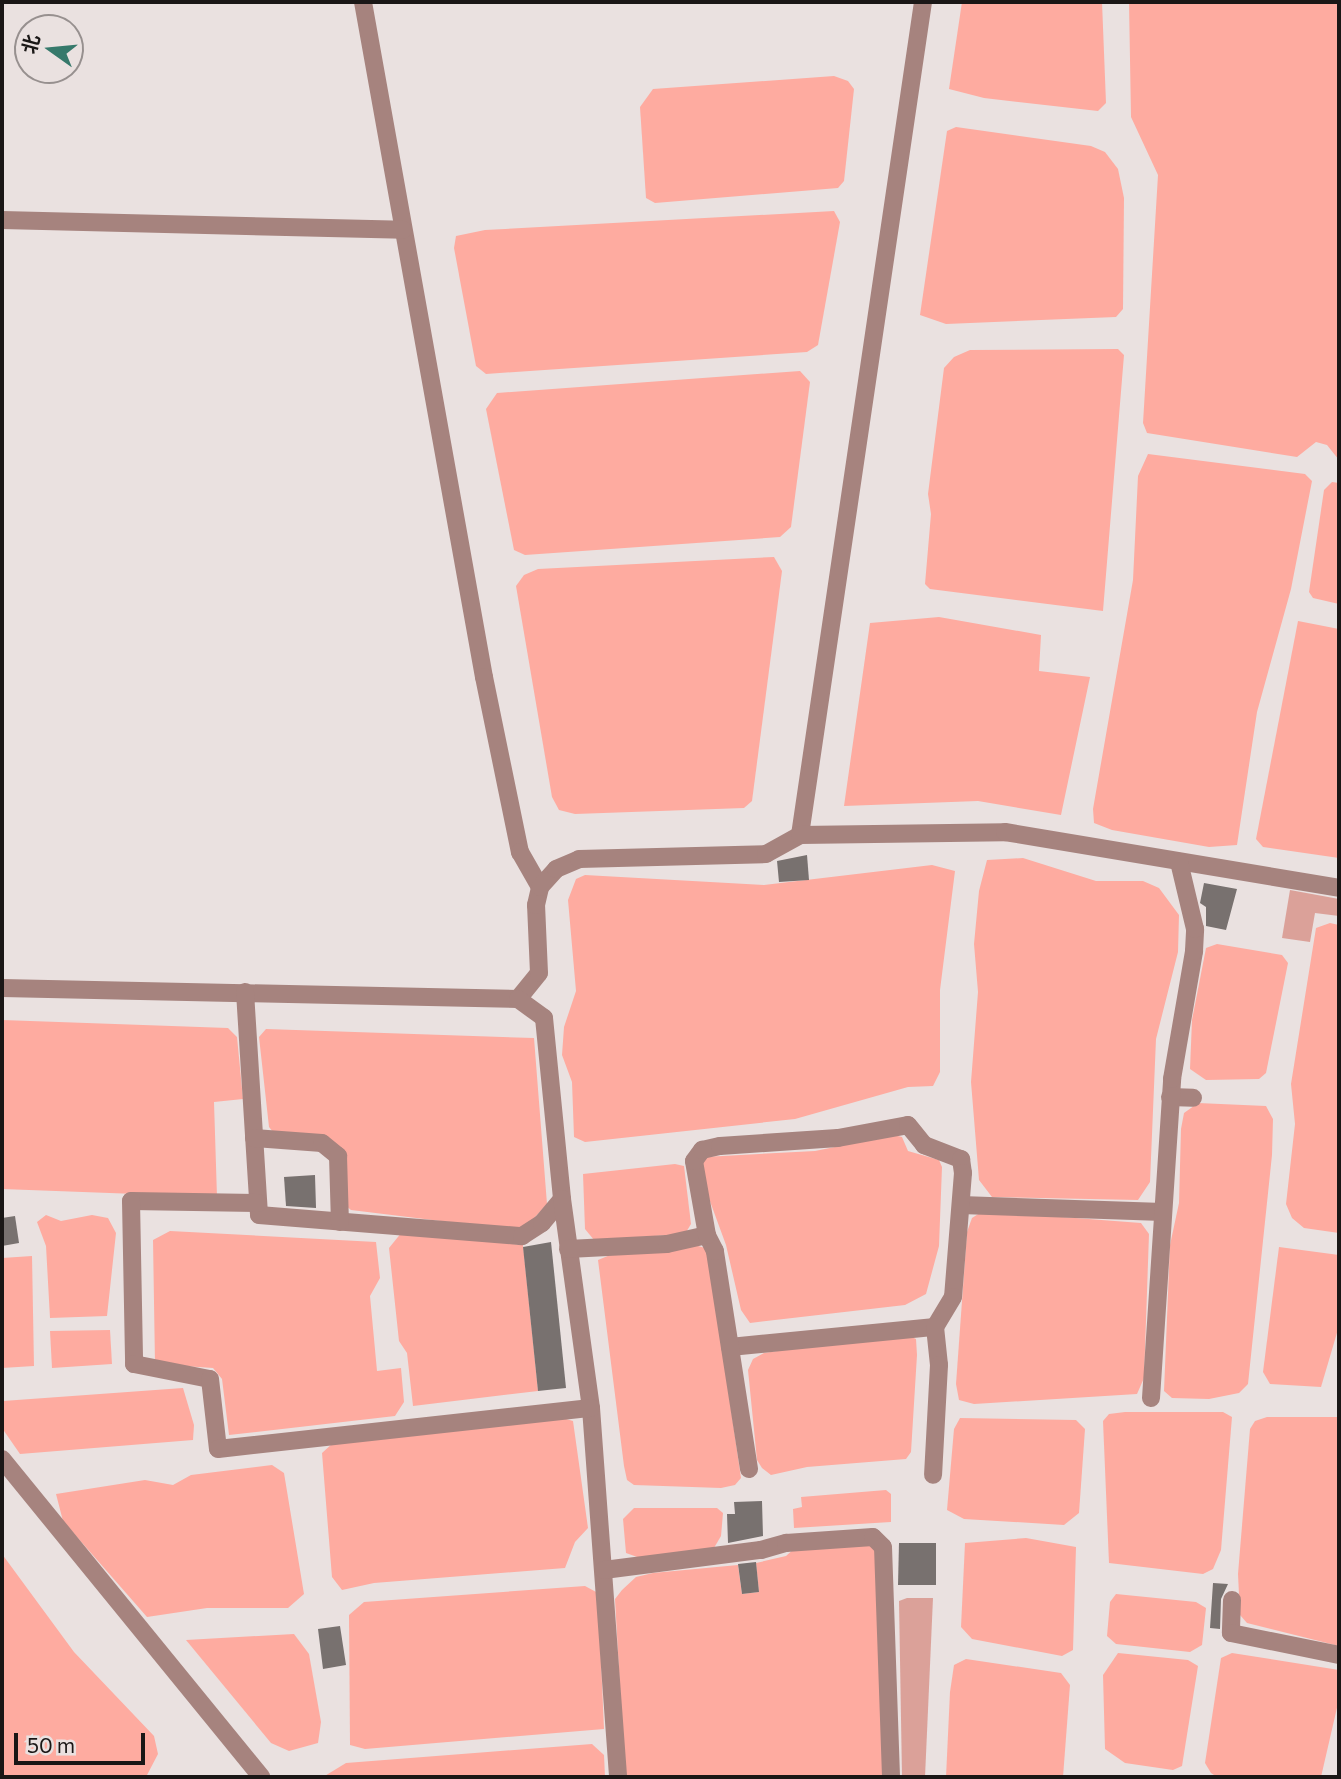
<!DOCTYPE html>
<html>
<head>
<meta charset="utf-8">
<style>
	body { margin:0 }
	#map { position:relative; width:1341px; height:1779px; overflow:hidden; background:#eae1e0; font-family:Commissioner,"Noto Sans SC",sans-serif }
	div>[style] { position:absolute }
	[style*='--x'] { left:calc(var(--x)*1px); top:calc(var(--y)*1px); width:calc(var(--w)*1px); rotate:calc(var(--a)*1deg) }
	.green>* { inset:0; background:#dba199 }
	.water>* { inset:0; background:#feaba0 }
	.building>* { inset:0; background:#78716f }
	.minor>* { height:18px; margin:-9px; padding:0 9px; transform-origin:9px; border-radius:9px; background:#a6837e }
	span { translate:-50% -50%; white-space:nowrap; text-align:center; line-height:1.15; -webkit-text-stroke:6px #eae1e0; paint-order:stroke }
	.frame { position:absolute; inset:0; border:4px solid #1a1716; pointer-events:none }
	.north { position:absolute; left:14px; top:14px; width:70px; height:70px; box-sizing:border-box; background:#eae1e0; border:2px solid #97908f; border-radius:50%; rotate:285deg; font-size:19px; font-weight:700; line-height:28px; text-align:center; color:#1a1716 }
	.north::after { content:''; display:block; margin:auto; width:24px; height:32px; background:#36796b; clip-path:polygon(50% 0,100% 100%,50% 72%,0 100%) }
	.scale { position:absolute; left:14px; top:1733px; width:131px; height:32px; box-sizing:border-box; border:4px solid #1a1716; border-top:0; padding-left:9px; font-size:21px; line-height:24px; white-space:nowrap; color:#1a1716; -webkit-text-stroke:5px #eae1e0; paint-order:stroke }
</style>
</head>
<body>
<div id="map">
	<div class="green">
		<i style="clip-path:polygon(1290px 890px,1339px 899px,1339px 916px,1315px 913px,1310px 942px,1282px 938px)"></i>
		<i style="clip-path:polygon(907px 1598px,933px 1598px,925px 1777px,902px 1777px,899px 1601px)"></i>
	</div>
	<div class="water">
		<i style="clip-path:polygon(962px 2px,1102px 2px,1106px 103px,1098px 111px,984px 98px,949px 89px)"></i>
		<i style="clip-path:polygon(1129px 2px,1339px 2px,1339px 460px,1327px 445px,1316px 442px,1297px 457px,1147px 433px,1143px 423px,1158px 175px,1131px 117px)"></i>
		<i style="clip-path:polygon(834px 76px,848px 81px,854px 89px,844px 181px,838px 188px,655px 203px,646px 198px,640px 107px,653px 89px)"></i>
		<i style="clip-path:polygon(956px 127px,1091px 146px,1105px 152px,1118px 169px,1124px 198px,1123px 309px,1116px 317px,946px 324px,920px 315px,947px 131px)"></i>
		<i style="clip-path:polygon(834px 211px,840px 222px,818px 345px,807px 352px,486px 374px,476px 366px,454px 248px,456px 236px,485px 230px)"></i>
		<i style="clip-path:polygon(1118px 349px,1124px 355px,1103px 611px,930px 589px,925px 584px,931px 514px,928px 494px,944px 368px,954px 357px,970px 350px)"></i>
		<i style="clip-path:polygon(800px 371px,810px 382px,791px 527px,780px 537px,525px 555px,514px 550px,486px 409px,497px 393px)"></i>
		<i style="clip-path:polygon(1148px 454px,1305px 474px,1312px 481px,1291px 589px,1257px 712px,1237px 845px,1209px 847px,1112px 830px,1094px 823px,1093px 809px,1133px 580px,1138px 476px)"></i>
		<i style="clip-path:polygon(1332px 482px,1339px 483px,1339px 604px,1313px 598px,1309px 592px,1324px 490px)"></i>
		<i style="clip-path:polygon(774px 557px,782px 571px,752px 801px,744px 808px,575px 814px,559px 810px,552px 797px,516px 586px,524px 575px,538px 569px)"></i>
		<i style="clip-path:polygon(939px 617px,1041px 635px,1039px 671px,1090px 677px,1061px 815px,978px 801px,844px 806px,870px 623px)"></i>
		<i style="clip-path:polygon(1298px 621px,1339px 629px,1339px 858px,1263px 847px,1256px 839px)"></i>
		<i style="clip-path:polygon(1023px 858px,1096px 881px,1143px 881px,1159px 888px,1179px 915px,1178px 952px,1156px 1039px,1150px 1182px,1138px 1200px,992px 1197px,979px 1180px,971px 1082px,978px 992px,974px 944px,979px 891px,987px 860px)"></i>
		<i style="clip-path:polygon(932px 865px,955px 871px,940px 990px,940px 1072px,933px 1086px,908px 1087px,795px 1119px,585px 1142px,574px 1137px,572px 1082px,562px 1055px,564px 1027px,576px 991px,568px 900px,576px 879px,585px 875px,764px 885px)"></i>
		<i style="clip-path:polygon(1330px 923px,1339px 925px,1339px 1233px,1304px 1228px,1292px 1218px,1286px 1204px,1295px 1124px,1291px 1084px,1316px 928px)"></i>
		<i style="clip-path:polygon(1217px 944px,1282px 955px,1288px 963px,1266px 1073px,1259px 1079px,1206px 1080px,1190px 1069px,1192px 1020px,1206px 948px)"></i>
		<i style="clip-path:polygon(2px 1020px,228px 1028px,237px 1037px,243px 1099px,214px 1102px,217px 1197px,2px 1189px)"></i>
		<i style="clip-path:polygon(266px 1029px,534px 1038px,547px 1204px,526px 1227px,506px 1229px,351px 1210px,345px 1205px,344px 1153px,277px 1137px,269px 1127px,259px 1037px)"></i>
		<i style="clip-path:polygon(1198px 1103px,1266px 1106px,1273px 1119px,1272px 1155px,1248px 1384px,1239px 1393px,1209px 1399px,1172px 1398px,1164px 1391px,1170px 1245px,1179px 1203px,1181px 1129px,1184px 1113px)"></i>
		<i style="clip-path:polygon(894px 1135px,902px 1137px,908px 1151px,939px 1160px,942px 1167px,939px 1246px,926px 1294px,905px 1305px,750px 1323px,741px 1310px,726px 1245px,700px 1174px,704px 1157px,815px 1151px)"></i>
		<i style="clip-path:polygon(675px 1164px,684px 1166px,691px 1224px,685px 1234px,594px 1240px,585px 1229px,583px 1174px)"></i>
		<i style="clip-path:polygon(983px 1211px,1141px 1223px,1149px 1234px,1144px 1378px,1137px 1394px,974px 1404px,959px 1400px,956px 1384px,967px 1232px,972px 1218px)"></i>
		<i style="clip-path:polygon(46px 1215px,61px 1221px,92px 1215px,108px 1218px,116px 1233px,107px 1316px,50px 1318px,46px 1246px,37px 1222px)"></i>
		<i style="clip-path:polygon(170px 1231px,376px 1242px,380px 1278px,370px 1296px,377px 1371px,401px 1368px,404px 1402px,395px 1416px,229px 1435px,222px 1379px,213px 1368px,155px 1364px,153px 1240px)"></i>
		<i style="clip-path:polygon(402px 1232px,523px 1245px,538px 1391px,413px 1406px,407px 1353px,399px 1341px,389px 1248px)"></i>
		<i style="clip-path:polygon(695px 1245px,705px 1248px,709px 1257px,741px 1478px,735px 1485px,721px 1488px,634px 1485px,627px 1480px,624px 1466px,598px 1260px,615px 1253px,665px 1253px)"></i>
		<i style="clip-path:polygon(1279px 1247px,1339px 1255px,1339px 1326px,1321px 1387px,1270px 1384px,1263px 1372px)"></i>
		<i style="clip-path:polygon(32px 1256px,34px 1366px,2px 1368px,2px 1258px)"></i>
		<i style="clip-path:polygon(110px 1330px,112px 1364px,52px 1368px,50px 1331px)"></i>
		<i style="clip-path:polygon(901px 1332px,916px 1339px,917px 1355px,911px 1452px,906px 1459px,807px 1467px,771px 1475px,762px 1468px,757px 1460px,748px 1370px,753px 1359px,764px 1353px)"></i>
		<i style="clip-path:polygon(183px 1388px,194px 1425px,193px 1440px,20px 1454px,2px 1428px,3px 1401px)"></i>
		<i style="clip-path:polygon(1125px 1412px,1223px 1412px,1232px 1417px,1221px 1550px,1213px 1569px,1203px 1574px,1109px 1563px,1103px 1421px,1109px 1414px)"></i>
		<i style="clip-path:polygon(559px 1417px,573px 1421px,588px 1528px,575px 1542px,565px 1568px,374px 1583px,342px 1590px,332px 1577px,322px 1453px,333px 1443px)"></i>
		<i style="clip-path:polygon(1267px 1417px,1339px 1417px,1339px 1646px,1247px 1623px,1240px 1615px,1238px 1574px,1250px 1429px,1255px 1421px)"></i>
		<i style="clip-path:polygon(960px 1418px,1076px 1420px,1085px 1429px,1079px 1513px,1064px 1525px,964px 1519px,947px 1510px,954px 1429px)"></i>
		<i style="clip-path:polygon(272px 1465px,284px 1473px,304px 1594px,288px 1608px,207px 1608px,147px 1617px,63px 1521px,56px 1494px,145px 1480px,173px 1485px,191px 1475px)"></i>
		<i style="clip-path:polygon(886px 1490px,891px 1494px,891px 1522px,794px 1528px,793px 1509px,802px 1507px,801px 1497px)"></i>
		<i style="clip-path:polygon(634px 1508px,717px 1508px,723px 1513px,721px 1536px,711px 1553px,640px 1558px,626px 1553px,623px 1519px)"></i>
		<i style="clip-path:polygon(1026px 1538px,1076px 1547px,1073px 1650px,1062px 1656px,972px 1639px,961px 1627px,965px 1543px)"></i>
		<i style="clip-path:polygon(871px 1544px,877px 1555px,883px 1777px,625px 1777px,615px 1599px,622px 1590px,636px 1577px,653px 1573px,738px 1565px,742px 1594px,759px 1592px,756px 1563px,786px 1556px,796px 1547px)"></i>
		<i style="clip-path:polygon(2px 1554px,74px 1652px,154px 1736px,158px 1754px,146px 1777px,2px 1777px)"></i>
		<i style="clip-path:polygon(585px 1586px,598px 1593px,604px 1729px,365px 1749px,350px 1745px,349px 1615px,364px 1602px)"></i>
		<i style="clip-path:polygon(1116px 1594px,1196px 1602px,1206px 1608px,1202px 1645px,1190px 1652px,1116px 1644px,1107px 1636px,1110px 1602px)"></i>
		<i style="clip-path:polygon(294px 1634px,309px 1654px,321px 1722px,318px 1743px,289px 1751px,271px 1743px,186px 1640px)"></i>
		<i style="clip-path:polygon(1118px 1653px,1188px 1660px,1198px 1666px,1182px 1766px,1173px 1770px,1125px 1763px,1105px 1749px,1103px 1675px)"></i>
		<i style="clip-path:polygon(1232px 1653px,1339px 1670px,1339px 1699px,1321px 1777px,1217px 1777px,1211px 1773px,1205px 1763px,1221px 1658px)"></i>
		<i style="clip-path:polygon(966px 1659px,1061px 1673px,1070px 1685px,1063px 1777px,946px 1777px,950px 1692px,954px 1665px)"></i>
		<i style="clip-path:polygon(592px 1744px,604px 1755px,605px 1777px,323px 1777px,346px 1763px)"></i>
	</div>
	<div class="building">
		<i style="clip-path:polygon(807px 855px,809px 880px,779px 882px,777px 861px)"></i>
		<i style="clip-path:polygon(1204px 883px,1237px 889px,1226px 930px,1206px 926px,1206px 907px,1200px 903px)"></i>
		<i style="clip-path:polygon(315px 1175px,316px 1208px,286px 1206px,284px 1177px)"></i>
		<i style="clip-path:polygon(15px 1216px,19px 1243px,2px 1246px,2px 1218px)"></i>
		<i style="clip-path:polygon(551px 1242px,566px 1388px,538px 1391px,523px 1247px)"></i>
		<i style="clip-path:polygon(762px 1501px,763px 1536px,728px 1543px,727px 1514px,735px 1514px,734px 1502px)"></i>
		<i style="clip-path:polygon(899px 1543px,936px 1543px,936px 1585px,898px 1585px)"></i>
		<i style="clip-path:polygon(756px 1562px,759px 1592px,742px 1594px,738px 1564px)"></i>
		<i style="clip-path:polygon(1213px 1583px,1228px 1584px,1221px 1599px,1220px 1629px,1210px 1628px)"></i>
		<i style="clip-path:polygon(340px 1626px,346px 1665px,323px 1669px,318px 1629px)"></i>
	</div>
	<div class="minor">
		<i style="--x:363;--y:2;--w:686;--a:79.84"></i>
		<i style="--x:484;--y:677;--w:179;--a:78.4"></i>
		<i style="--x:520;--y:852;--w:40;--a:60.3"></i>
		<i style="--x:2;--y:220;--w:401;--a:1.4"></i>
		<i style="--x:800;--y:835;--w:842;--a:-81.6"></i>
		<i style="--x:2;--y:988;--w:516;--a:1.22"></i>
		<i style="--x:518;--y:999;--w:33;--a:-51"></i>
		<i style="--x:539;--y:973;--w:68;--a:-92.5"></i>
		<i style="--x:536;--y:905;--w:18;--a:-77"></i>
		<i style="--x:540;--y:887;--w:24;--a:-48"></i>
		<i style="--x:556;--y:869;--w:25;--a:-23"></i>
		<i style="--x:579;--y:859;--w:187;--a:-1.5"></i>
		<i style="--x:766;--y:854;--w:39;--a:-29"></i>
		<i style="--x:800;--y:835;--w:205;--a:-0.8"></i>
		<i style="--x:1005;--y:832;--w:339;--a:9.5"></i>
		<i style="--x:245;--y:992;--w:223;--a:86.4"></i>
		<i style="--x:259;--y:1215;--w:264;--a:4.6"></i>
		<i style="--x:522;--y:1236;--w:24;--a:-33"></i>
		<i style="--x:542;--y:1223;--w:31;--a:-50"></i>
		<i style="--x:518;--y:999;--w:32;--a:36"></i>
		<i style="--x:544;--y:1018;--w:182;--a:84.3"></i>
		<i style="--x:562;--y:1199;--w:211;--a:82.1"></i>
		<i style="--x:591;--y:1408;--w:370;--a:85.8"></i>
		<i style="--x:1170;--y:1097;--w:23;--a:2"></i>
		<i style="--x:254;--y:1138;--w:68;--a:4.2"></i>
		<i style="--x:322;--y:1143;--w:21;--a:39"></i>
		<i style="--x:338;--y:1156;--w:66;--a:88.3"></i>
		<i style="--x:258;--y:1203;--w:127;--a:-179.1"></i>
		<i style="--x:131;--y:1201;--w:163;--a:88.9"></i>
		<i style="--x:134;--y:1364;--w:77;--a:11.2"></i>
		<i style="--x:210;--y:1379;--w:70;--a:83.5"></i>
		<i style="--x:218;--y:1449;--w:375;--a:-6.3"></i>
		<i style="--x:961;--y:1205;--w:202;--a:2"></i>
		<i style="--x:568;--y:1249;--w:99;--a:-2.9"></i>
		<i style="--x:667;--y:1244;--w:41;--a:-12.7"></i>
		<i style="--x:730;--y:1347;--w:206;--a:-5.6"></i>
		<i style="--x:1151;--y:1398;--w:320;--a:-86.2"></i>
		<i style="--x:1172;--y:1079;--w:130;--a:-80.2"></i>
		<i style="--x:1194;--y:951;--w:22;--a:-87"></i>
		<i style="--x:1195;--y:929;--w:69;--a:-103.4"></i>
		<i style="--x:2;--y:1459;--w:410;--a:50.8"></i>
		<i style="--x:749;--y:1469;--w:221;--a:-98.9"></i>
		<i style="--x:715;--y:1251;--w:18;--a:-117"></i>
		<i style="--x:707;--y:1235;--w:75;--a:-100"></i>
		<i style="--x:694;--y:1161;--w:14;--a:-54"></i>
		<i style="--x:702;--y:1150;--w:18;--a:-13"></i>
		<i style="--x:720;--y:1146;--w:118;--a:-3.9"></i>
		<i style="--x:838;--y:1138;--w:71;--a:-10.5"></i>
		<i style="--x:908;--y:1125;--w:26;--a:51"></i>
		<i style="--x:924;--y:1145;--w:40;--a:21"></i>
		<i style="--x:961;--y:1159;--w:14;--a:82"></i>
		<i style="--x:963;--y:1173;--w:124;--a:94.6"></i>
		<i style="--x:953;--y:1297;--w:35;--a:121"></i>
		<i style="--x:935;--y:1327;--w:38;--a:84"></i>
		<i style="--x:939;--y:1365;--w:110;--a:93.1"></i>
		<i style="--x:604;--y:1570;--w:158;--a:-7.3"></i>
		<i style="--x:761;--y:1550;--w:26;--a:-16"></i>
		<i style="--x:786;--y:1543;--w:87;--a:-3.9"></i>
		<i style="--x:873;--y:1537;--w:14;--a:45"></i>
		<i style="--x:883;--y:1547;--w:230;--a:88"></i>
		<i style="--x:1232;--y:1600;--w:33;--a:92"></i>
		<i style="--x:1231;--y:1633;--w:110;--a:11.5"></i>
	</div>
	<div class="frame"></div>
	<div class="north">北</div>
	<div class="scale">50 m</div>
</div>
</body>
</html>
